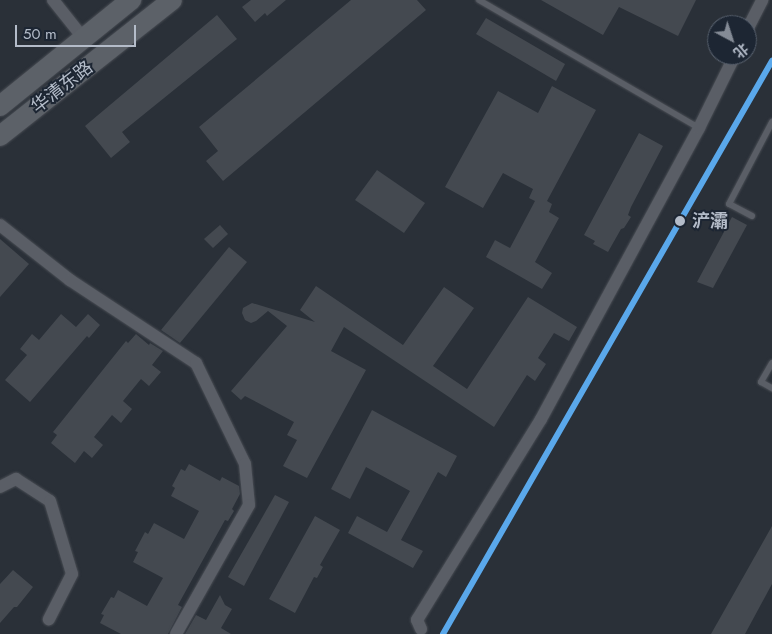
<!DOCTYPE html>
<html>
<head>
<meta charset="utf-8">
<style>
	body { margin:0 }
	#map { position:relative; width:772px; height:634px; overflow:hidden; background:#2a3038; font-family:Jost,"Noto Sans SC",sans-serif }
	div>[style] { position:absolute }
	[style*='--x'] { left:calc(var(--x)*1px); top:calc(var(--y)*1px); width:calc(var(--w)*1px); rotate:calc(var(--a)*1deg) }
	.building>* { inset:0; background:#444950 }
	.roads { filter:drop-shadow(0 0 1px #484c53) drop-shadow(0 0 1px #484c53) }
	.service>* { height:6px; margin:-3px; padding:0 3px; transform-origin:3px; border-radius:3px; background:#5a5e66 }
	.minor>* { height:12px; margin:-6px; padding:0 6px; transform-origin:6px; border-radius:6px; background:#5a5e66 }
	.primary>* { height:20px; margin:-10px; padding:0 10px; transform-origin:10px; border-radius:10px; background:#5c6168 }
	.rail-1>* { height:6px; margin:-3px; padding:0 3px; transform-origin:3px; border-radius:3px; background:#5aa8eb }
	.dots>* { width:14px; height:14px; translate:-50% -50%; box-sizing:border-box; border:2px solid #1d2633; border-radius:50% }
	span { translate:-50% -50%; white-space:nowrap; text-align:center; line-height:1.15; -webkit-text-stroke:4px #1d2633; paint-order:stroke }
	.street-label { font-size:18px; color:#b4bcc9 }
	.stop-label { font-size:18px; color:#b4bcc9; font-weight:700 }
	.left { translate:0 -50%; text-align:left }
	.north { position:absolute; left:707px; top:15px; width:50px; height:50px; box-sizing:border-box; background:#1d2633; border:1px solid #59626f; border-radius:50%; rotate:140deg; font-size:14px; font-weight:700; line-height:20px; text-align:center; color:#b4bcc9 }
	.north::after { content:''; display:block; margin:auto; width:18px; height:22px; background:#848b96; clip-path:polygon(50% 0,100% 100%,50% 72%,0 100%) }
	.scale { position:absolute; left:15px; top:25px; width:121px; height:22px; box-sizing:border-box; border:2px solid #b4bcc9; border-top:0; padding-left:6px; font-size:15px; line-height:18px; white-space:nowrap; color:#b4bcc9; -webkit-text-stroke:4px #1d2633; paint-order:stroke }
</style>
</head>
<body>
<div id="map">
	<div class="building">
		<i style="clip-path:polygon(251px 0,286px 0,267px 16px,265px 13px,255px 22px,242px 7px)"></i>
		<i style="clip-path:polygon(351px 0,417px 0,426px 10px,223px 181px,206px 161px,218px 151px,199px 127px)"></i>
		<i style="clip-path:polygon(541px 0,696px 0,678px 36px,619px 7px,603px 35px)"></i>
		<i style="clip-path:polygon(217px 15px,237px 39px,122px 132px,130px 142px,111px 158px,85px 126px)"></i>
		<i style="clip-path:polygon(486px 18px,565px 64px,556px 81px,476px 34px)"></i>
		<i style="clip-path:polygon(552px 86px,596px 110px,547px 201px,552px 204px,549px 212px,559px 218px,535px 262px,552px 273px,542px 289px,486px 257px,495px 240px,510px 248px,535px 201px,529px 198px,533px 189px,503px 173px,483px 208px,445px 187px,498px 91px,538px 113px)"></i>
		<i style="clip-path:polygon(639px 133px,663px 146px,631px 207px,628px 215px,631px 217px,624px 228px,621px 229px,608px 252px,593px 244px,595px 241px,584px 235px)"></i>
		<i style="clip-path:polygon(377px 170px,425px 203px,404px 233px,355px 200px)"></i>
		<i style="clip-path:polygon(732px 217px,747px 225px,713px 288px,697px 282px)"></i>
		<i style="clip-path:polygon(220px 225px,228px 234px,213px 248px,204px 239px)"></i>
		<i style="clip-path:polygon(0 239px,29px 264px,0 297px)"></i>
		<i style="clip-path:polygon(229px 247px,247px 262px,180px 343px,161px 330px)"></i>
		<i style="clip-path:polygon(316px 286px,403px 345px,444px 287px,474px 308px,433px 366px,467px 389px,528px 297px,577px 327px,569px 341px,554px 333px,538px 358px,546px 364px,535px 381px,527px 375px,494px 427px,344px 327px,331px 351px,366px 370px,307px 478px,283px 466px,297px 440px,287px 435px,294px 422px,245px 396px,241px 400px,231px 391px,287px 326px,268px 311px,256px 321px,251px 323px,245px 320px,242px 313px,243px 308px,252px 303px,315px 322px,300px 310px)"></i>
		<i style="clip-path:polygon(61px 314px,76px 327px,88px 314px,100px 325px,89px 338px,87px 336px,30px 402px,5px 380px,27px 355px,20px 349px,32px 334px,39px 340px)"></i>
		<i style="clip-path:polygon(136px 334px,149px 345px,150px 343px,163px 351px,152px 365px,161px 372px,149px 386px,141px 379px,123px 401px,132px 409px,121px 423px,112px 415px,94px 437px,103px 445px,92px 458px,84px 451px,75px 463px,51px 443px,57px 435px,53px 432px,126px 341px,128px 343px)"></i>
		<i style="clip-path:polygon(372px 410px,457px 456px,446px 477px,438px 472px,401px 540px,423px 551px,413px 568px,348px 533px,357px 516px,387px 532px,410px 491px,366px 467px,350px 499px,331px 489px)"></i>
		<i style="clip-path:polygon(189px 464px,220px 481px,222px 477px,239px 486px,240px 494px,232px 509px,234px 511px,228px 521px,225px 520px,178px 605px,182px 607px,168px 634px,121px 634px,100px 623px,104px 615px,101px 614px,111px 597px,114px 598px,118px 590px,147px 606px,163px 578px,133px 562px,138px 552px,135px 551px,145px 532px,148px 534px,154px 523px,184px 539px,199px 511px,171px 496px,175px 488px,172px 486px,181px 469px,185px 471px)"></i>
		<i style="clip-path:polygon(275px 495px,289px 502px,244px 586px,228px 577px)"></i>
		<i style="clip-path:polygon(315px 516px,340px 530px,320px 565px,323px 567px,317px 578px,314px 577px,295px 613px,269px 599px)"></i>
		<i style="clip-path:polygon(772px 526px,772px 584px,745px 634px,711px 634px)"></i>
		<i style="clip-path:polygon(13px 570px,33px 587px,17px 607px,14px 607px,0 623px,0 584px)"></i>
		<i style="clip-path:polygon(220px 595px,225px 605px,232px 609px,221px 628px,231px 634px,185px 634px,196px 615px,206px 620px)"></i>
	</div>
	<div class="roads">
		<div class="service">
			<i style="--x:479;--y:0;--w:255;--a:30.2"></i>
			<i style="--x:752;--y:216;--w:26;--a:-152"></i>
			<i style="--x:729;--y:204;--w:93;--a:-62.3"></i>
			<i style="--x:772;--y:363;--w:22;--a:120"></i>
			<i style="--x:761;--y:382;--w:13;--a:29"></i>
		</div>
		<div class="minor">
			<i style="--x:53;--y:0;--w:50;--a:51.5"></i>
			<i style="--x:747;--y:30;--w:34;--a:-63"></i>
			<i style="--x:0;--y:225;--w:89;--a:38.2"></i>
			<i style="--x:70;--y:280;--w:151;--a:33.4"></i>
			<i style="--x:196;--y:363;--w:112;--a:64.1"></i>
			<i style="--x:245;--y:464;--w:41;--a:84.4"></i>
			<i style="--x:249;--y:505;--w:148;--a:119.5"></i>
			<i style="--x:0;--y:487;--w:18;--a:-27"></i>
			<i style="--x:16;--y:479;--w:40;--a:32.9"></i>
			<i style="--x:50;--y:501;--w:76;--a:73.2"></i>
			<i style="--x:72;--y:574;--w:51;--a:117.1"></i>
			<i style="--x:421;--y:629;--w:10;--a:-114"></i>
			<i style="--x:417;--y:620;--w:236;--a:-58.3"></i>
			<i style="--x:541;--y:419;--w:331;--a:-61.5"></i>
			<i style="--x:699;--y:128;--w:81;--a:-63.7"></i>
		</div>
		<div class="primary">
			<i style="--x:0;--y:106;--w:169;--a:-39"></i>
			<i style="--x:0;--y:136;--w:219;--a:-38.3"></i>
		</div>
	</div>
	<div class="rail-1">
		<i style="--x:443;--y:634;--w:661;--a:-60.14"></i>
	</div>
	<div class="dots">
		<i style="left:680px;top:221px;background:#b4bcc9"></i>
	</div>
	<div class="street-label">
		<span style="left:62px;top:87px;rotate:-38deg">华清东路</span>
	</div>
	<div class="stop-label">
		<span class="left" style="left:692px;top:221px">浐灞</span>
	</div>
	<div class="north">北</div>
	<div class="scale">50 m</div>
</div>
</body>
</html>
